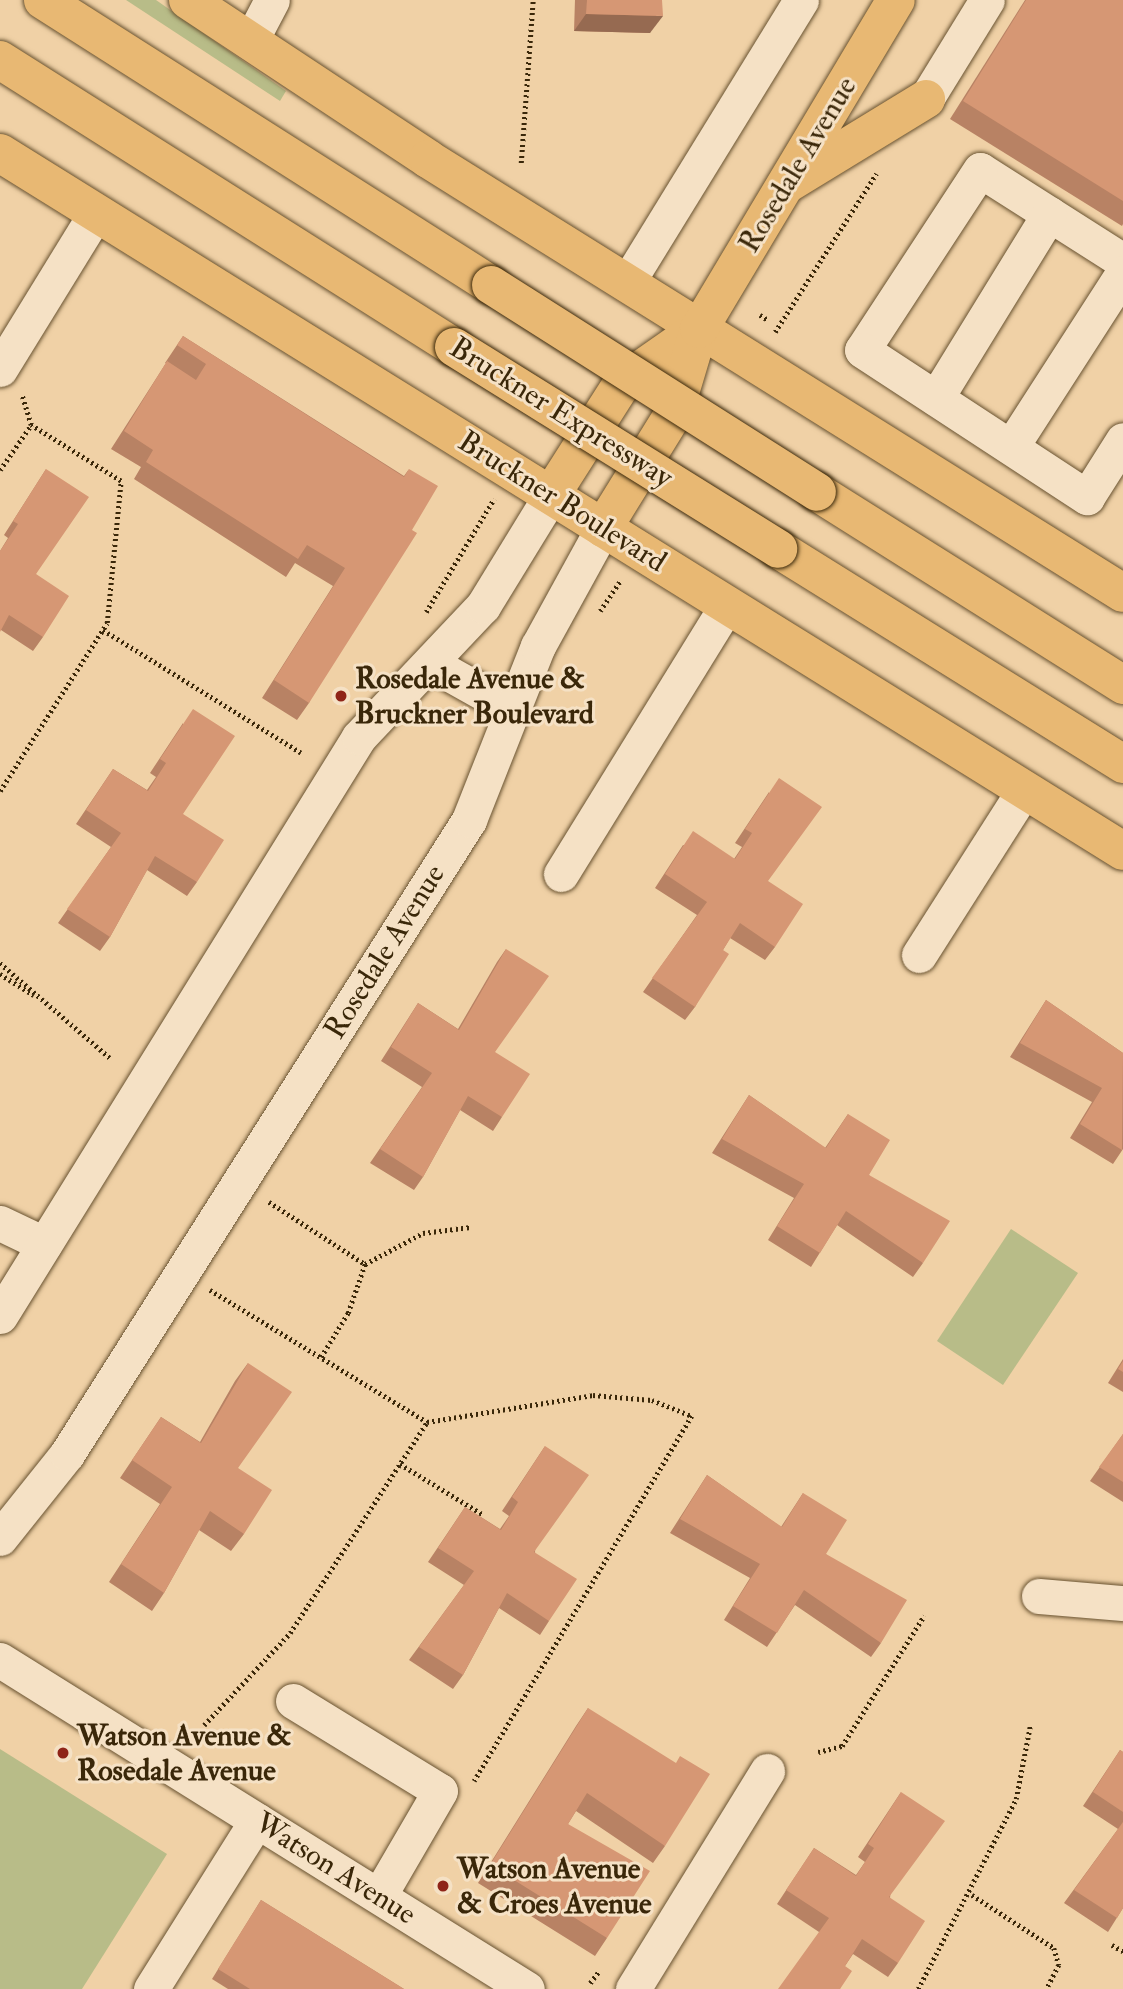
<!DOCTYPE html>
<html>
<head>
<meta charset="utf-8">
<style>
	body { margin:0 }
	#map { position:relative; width:1123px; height:1989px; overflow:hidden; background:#f0d1a6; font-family:"IM FELL Double Pica",serif }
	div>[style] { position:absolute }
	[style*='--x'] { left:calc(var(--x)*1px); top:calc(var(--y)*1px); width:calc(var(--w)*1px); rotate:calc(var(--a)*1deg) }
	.green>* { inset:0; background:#b8bc88 }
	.path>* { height:4.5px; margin-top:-2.25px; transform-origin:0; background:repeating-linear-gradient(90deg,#3a2709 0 2px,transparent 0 5.5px) }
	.roads { filter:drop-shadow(0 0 2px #685230) drop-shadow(0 0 2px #685230) }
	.minor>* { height:35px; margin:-17.5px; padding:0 17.5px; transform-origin:17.5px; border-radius:17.5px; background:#f5e1c5 }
	.major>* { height:38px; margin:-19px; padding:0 19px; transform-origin:19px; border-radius:19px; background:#e8b873 }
	.highway>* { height:38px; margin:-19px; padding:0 19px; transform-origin:19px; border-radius:19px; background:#e8b873 }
	.bridges { filter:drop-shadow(0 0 2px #3a2709) drop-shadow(0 0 2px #3a2709) }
	.highway-bridge>* { height:38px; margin:-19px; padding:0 19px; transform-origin:19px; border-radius:19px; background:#e8b873 }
	.wall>* { inset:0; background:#b88264 }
	.shaded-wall>* { inset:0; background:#966a51 }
	.building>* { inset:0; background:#d69774 }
	.dots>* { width:19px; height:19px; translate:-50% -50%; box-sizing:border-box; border:4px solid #f5e1c5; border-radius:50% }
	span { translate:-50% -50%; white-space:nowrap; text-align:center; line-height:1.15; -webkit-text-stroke:6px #f5e1c5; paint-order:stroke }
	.street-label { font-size:30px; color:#3a2709 }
	.poi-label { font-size:30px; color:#3a2709; font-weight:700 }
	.left { translate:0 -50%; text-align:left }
</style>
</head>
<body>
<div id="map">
	<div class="green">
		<i style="clip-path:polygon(126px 0,156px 0,286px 91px,280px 101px)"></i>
		<i style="clip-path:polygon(1011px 1229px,1078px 1273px,1003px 1385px,937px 1341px)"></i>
		<i style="clip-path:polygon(0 1749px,167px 1854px,82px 1989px,0 1989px)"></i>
	</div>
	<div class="path">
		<i style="--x:521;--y:163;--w:163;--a:-85.8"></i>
		<i style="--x:760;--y:315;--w:9;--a:32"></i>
		<i style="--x:775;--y:332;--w:188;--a:-57.4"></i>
		<i style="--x:0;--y:470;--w:55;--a:-55.4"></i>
		<i style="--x:600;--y:611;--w:37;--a:-56"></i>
		<i style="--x:426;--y:612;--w:132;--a:-59"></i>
		<i style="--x:103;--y:630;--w:233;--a:31.8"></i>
		<i style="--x:0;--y:791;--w:199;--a:-57.5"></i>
		<i style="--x:107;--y:623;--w:143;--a:-84.4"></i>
		<i style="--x:121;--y:481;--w:106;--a:-148.1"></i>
		<i style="--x:31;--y:425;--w:30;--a:-107"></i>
		<i style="--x:0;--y:963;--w:145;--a:40.8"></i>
		<i style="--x:0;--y:974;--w:40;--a:32"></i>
		<i style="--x:269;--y:1202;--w:114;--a:32.9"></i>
		<i style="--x:210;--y:1290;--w:254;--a:31.3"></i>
		<i style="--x:427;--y:1422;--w:168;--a:-9.2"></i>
		<i style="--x:593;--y:1395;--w:59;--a:4.8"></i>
		<i style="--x:652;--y:1400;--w:43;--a:21.8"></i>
		<i style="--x:692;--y:1416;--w:425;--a:120.8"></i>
		<i style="--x:321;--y:1357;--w:52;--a:-58.5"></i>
		<i style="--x:348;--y:1313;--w:52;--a:-70.9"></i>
		<i style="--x:365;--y:1264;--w:66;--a:-28.1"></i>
		<i style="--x:423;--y:1233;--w:48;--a:-7.1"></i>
		<i style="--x:400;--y:1464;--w:96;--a:31.4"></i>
		<i style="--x:204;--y:1725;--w:126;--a:-46.9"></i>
		<i style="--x:290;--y:1633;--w:252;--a:-57"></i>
		<i style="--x:818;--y:1752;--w:25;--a:-14"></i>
		<i style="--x:842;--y:1746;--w:154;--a:-57.8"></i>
		<i style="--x:972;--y:1895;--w:98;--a:32.9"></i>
		<i style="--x:1054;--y:1948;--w:18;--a:74"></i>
		<i style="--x:1059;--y:1965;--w:27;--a:117"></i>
		<i style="--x:1112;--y:1945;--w:13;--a:29"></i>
		<i style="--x:590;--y:1983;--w:15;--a:-53"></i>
		<i style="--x:918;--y:1989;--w:214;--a:-62.7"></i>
		<i style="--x:1016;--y:1799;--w:74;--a:-79.1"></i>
	</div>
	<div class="roads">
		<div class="minor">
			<i style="--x:250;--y:42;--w:47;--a:-62.4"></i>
			<i style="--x:926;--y:99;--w:116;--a:-58.4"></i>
			<i style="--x:1123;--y:261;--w:169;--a:-147.5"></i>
			<i style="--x:980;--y:170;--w:215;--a:123.2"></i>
			<i style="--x:862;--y:350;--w:269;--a:33.2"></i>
			<i style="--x:1087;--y:497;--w:67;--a:-57.7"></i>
			<i style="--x:627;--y:283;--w:332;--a:-58.4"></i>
			<i style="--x:0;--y:369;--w:183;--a:-58.4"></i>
			<i style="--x:936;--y:398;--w:216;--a:-58.4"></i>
			<i style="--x:1011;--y:447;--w:207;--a:-57.2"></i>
			<i style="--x:432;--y:664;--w:94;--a:29.3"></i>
			<i style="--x:561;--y:874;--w:316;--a:-58.3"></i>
			<i style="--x:919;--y:955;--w:196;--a:-57.5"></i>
			<i style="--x:0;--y:1223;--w:49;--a:25.5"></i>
			<i style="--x:0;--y:1316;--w:681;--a:-58.2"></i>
			<i style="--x:359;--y:737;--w:180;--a:-46.6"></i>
			<i style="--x:483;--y:606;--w:130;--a:-58.5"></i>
			<i style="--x:0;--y:1538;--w:107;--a:-51.4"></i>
			<i style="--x:67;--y:1454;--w:751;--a:-57.62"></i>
			<i style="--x:469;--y:820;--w:187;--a:-68.4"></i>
			<i style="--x:538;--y:646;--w:135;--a:-61.2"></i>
			<i style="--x:1039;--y:1596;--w:84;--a:4.8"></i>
			<i style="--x:0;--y:1660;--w:621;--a:31.98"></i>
			<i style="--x:293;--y:1701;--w:172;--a:31.5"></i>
			<i style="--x:440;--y:1791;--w:121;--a:120.2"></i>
			<i style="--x:151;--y:1989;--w:199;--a:-57.9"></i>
			<i style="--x:633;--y:1989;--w:256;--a:-58.4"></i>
		</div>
		<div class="major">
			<i style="--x:188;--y:0;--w:288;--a:33.5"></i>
			<i style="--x:428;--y:159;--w:819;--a:31.98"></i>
			<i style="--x:0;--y:153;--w:1322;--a:31.86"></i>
			<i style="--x:787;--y:184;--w:163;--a:-31.4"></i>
			<i style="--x:551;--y:495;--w:134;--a:-57.5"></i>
			<i style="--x:623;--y:382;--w:93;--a:-34.9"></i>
			<i style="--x:603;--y:528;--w:135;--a:-58.3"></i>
			<i style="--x:674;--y:413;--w:88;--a:-73.4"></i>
			<i style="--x:699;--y:329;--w:383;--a:-59.1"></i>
		</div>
		<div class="highway">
			<i style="--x:43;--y:0;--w:531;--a:32.46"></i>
			<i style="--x:0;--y:60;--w:537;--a:32.3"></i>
			<i style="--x:817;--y:492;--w:362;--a:32.2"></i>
			<i style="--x:778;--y:549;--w:407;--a:31.9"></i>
		</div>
	</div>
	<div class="bridges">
		<div class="highway-bridge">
			<i style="--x:491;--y:285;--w:386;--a:32.4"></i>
			<i style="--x:454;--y:347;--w:382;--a:31.9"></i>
		</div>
	</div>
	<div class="wall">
		<i style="clip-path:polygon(575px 0,662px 0,650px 33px,574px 31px)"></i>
		<i style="clip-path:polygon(1025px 0,1123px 0,1123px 224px,1122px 226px,950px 119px)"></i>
		<i style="clip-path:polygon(183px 336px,404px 476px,409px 469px,309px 703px,297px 720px,262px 698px,333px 586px,295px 563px,286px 577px,134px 479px,141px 467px,111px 449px,166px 363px,165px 363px)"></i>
		<i style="clip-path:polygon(46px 469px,36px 574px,43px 637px,33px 651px,1px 630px,0 551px,8px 538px,4px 535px)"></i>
		<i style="clip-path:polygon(183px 723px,183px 814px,197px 882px,187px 896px,147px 870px,110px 937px,100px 951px,58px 923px,111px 847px,76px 824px,113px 769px,147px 790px,156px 777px,150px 773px)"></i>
		<i style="clip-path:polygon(769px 792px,768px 881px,775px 947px,765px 960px,730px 938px,723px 950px,695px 1007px,685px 1020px,643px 992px,697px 915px,655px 888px,683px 845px,734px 859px,742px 847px,735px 843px)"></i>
		<i style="clip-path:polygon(506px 949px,495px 1052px,502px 1117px,493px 1131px,460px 1110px,423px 1177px,414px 1190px,370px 1163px,422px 1087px,381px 1061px,418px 1003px,458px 1029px,497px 962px)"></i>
		<i style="clip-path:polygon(1046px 1000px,1123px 1053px,1123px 1149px,1113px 1164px,1070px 1138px,1092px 1102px,1010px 1057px)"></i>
		<i style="clip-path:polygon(749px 1095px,825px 1148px,848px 1114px,869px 1175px,923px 1263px,913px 1277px,837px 1225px,811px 1267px,768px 1240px,794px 1198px,712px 1153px)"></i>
		<i style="clip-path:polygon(1123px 1359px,1123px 1392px,1108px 1383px)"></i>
		<i style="clip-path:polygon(248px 1363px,238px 1468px,244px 1534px,231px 1551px,199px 1530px,164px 1593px,152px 1611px,109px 1582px,160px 1504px,120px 1478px,161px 1417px,200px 1442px,235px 1381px)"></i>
		<i style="clip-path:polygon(1123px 1434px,1123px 1502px,1090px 1481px)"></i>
		<i style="clip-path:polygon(545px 1446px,535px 1552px,549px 1621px,540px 1635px,499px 1608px,463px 1675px,453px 1689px,409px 1660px,464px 1585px,428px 1562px,465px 1507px,500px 1529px,509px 1516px,502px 1511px)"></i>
		<i style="clip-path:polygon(707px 1475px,781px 1527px,803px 1493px,826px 1554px,881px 1643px,871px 1657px,795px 1605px,767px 1647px,724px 1620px,750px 1578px,670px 1533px)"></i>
		<i style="clip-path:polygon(588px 1708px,665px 1846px,653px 1863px,576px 1811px,568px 1824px,607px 1938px,595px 1956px,478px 1883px,576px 1726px)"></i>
		<i style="clip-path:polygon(1120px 1750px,1123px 1752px,1123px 1908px,1108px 1932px,1064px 1903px,1118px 1829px,1083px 1806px)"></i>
		<i style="clip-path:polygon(901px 1792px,890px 1898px,898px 1963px,888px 1977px,853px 1954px,845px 1966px,840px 1989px,819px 1932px,777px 1904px,814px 1848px,856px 1875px,865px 1862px,858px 1857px)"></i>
		<i style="clip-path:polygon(261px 1900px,404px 1989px,228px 1989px,212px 1979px)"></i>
	</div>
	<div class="shaded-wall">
		<i style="clip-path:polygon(586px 14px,663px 16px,650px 33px,574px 31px)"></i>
	</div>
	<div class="building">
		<i style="clip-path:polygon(587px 0,662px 0,663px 16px,586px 14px)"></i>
		<i style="clip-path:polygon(1026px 0,1123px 0,1123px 201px,963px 101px)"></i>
		<i style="clip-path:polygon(183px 336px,404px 477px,409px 469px,438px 486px,412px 530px,417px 533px,309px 703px,274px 680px,345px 568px,307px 545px,298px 559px,146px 462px,153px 450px,124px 431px,167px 361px,196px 380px,206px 364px,177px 345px)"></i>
		<i style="clip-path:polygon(46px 469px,89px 497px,36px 574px,69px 596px,43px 637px,9px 615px,0 632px,0 551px,18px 524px,13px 521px)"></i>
		<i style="clip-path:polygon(193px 709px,235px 736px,183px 814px,224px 840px,197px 882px,155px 856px,110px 937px,67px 909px,121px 833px,86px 810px,113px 769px,148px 791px,166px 763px,160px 759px)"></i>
		<i style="clip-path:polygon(779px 778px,822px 807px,768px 881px,803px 904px,775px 947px,740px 923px,723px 950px,729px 954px,695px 1007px,652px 978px,707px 902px,665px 874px,693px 831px,735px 859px,752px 833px,745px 829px)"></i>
		<i style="clip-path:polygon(506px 949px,549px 976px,495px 1052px,530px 1074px,502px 1117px,468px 1096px,423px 1177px,380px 1149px,432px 1073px,391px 1047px,418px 1003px,459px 1030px)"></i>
		<i style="clip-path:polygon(1046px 1000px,1123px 1053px,1122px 1150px,1080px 1124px,1102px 1088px,1020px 1043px)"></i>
		<i style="clip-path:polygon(749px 1095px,826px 1148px,848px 1114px,890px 1140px,869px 1175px,950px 1221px,923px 1263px,846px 1211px,820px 1253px,777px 1226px,804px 1184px,722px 1139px)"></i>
		<i style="clip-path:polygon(1123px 1361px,1123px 1372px,1118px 1369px)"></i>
		<i style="clip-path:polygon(248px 1363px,292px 1392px,238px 1468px,272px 1490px,244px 1534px,210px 1511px,164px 1593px,121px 1564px,172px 1487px,132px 1460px,161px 1417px,201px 1443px)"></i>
		<i style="clip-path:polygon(1123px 1434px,1123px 1482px,1099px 1467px)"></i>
		<i style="clip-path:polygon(545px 1446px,589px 1475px,534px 1552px,577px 1579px,549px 1621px,507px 1593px,463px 1675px,419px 1647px,474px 1571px,438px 1548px,465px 1507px,501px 1530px,518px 1502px,512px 1497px)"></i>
		<i style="clip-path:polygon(707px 1475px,782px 1527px,803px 1493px,847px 1520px,826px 1554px,907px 1600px,881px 1643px,804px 1590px,777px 1633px,733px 1606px,760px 1564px,680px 1519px)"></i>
		<i style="clip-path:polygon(588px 1708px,676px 1763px,680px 1756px,710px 1774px,665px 1846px,587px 1793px,568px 1824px,650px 1871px,607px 1938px,490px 1865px)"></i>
		<i style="clip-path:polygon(1120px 1750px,1123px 1752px,1123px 1812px,1093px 1792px)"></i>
		<i style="clip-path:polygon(901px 1792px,945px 1821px,889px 1897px,925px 1921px,898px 1963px,862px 1939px,845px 1966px,852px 1971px,840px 1989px,778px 1989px,829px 1918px,786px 1890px,814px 1848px,856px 1876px,874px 1848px,868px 1844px)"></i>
		<i style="clip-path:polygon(1123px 1822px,1123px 1908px,1117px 1918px,1074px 1890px)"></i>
		<i style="clip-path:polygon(261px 1900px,404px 1989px,250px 1989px,218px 1969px)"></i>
	</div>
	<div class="dots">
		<i style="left:341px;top:696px;background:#8f2418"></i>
		<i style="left:63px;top:1753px;background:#8f2418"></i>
		<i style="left:443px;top:1886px;background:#8f2418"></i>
	</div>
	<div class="street-label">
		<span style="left:798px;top:165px;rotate:-59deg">Rosedale Avenue</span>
		<span style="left:561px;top:413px;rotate:32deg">Bruckner Expressway</span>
		<span style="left:562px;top:502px;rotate:32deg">Bruckner Boulevard</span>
		<span style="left:385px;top:952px;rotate:-58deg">Rosedale Avenue</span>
		<span style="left:335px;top:1869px;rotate:32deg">Watson Avenue</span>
	</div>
	<div class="poi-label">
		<span class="left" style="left:355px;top:696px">Rosedale Avenue &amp;<br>Bruckner Boulevard</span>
		<span class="left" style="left:77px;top:1753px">Watson Avenue &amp;<br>Rosedale Avenue</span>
		<span class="left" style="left:457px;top:1886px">Watson Avenue<br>&amp; Croes Avenue</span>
	</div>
</div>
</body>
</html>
